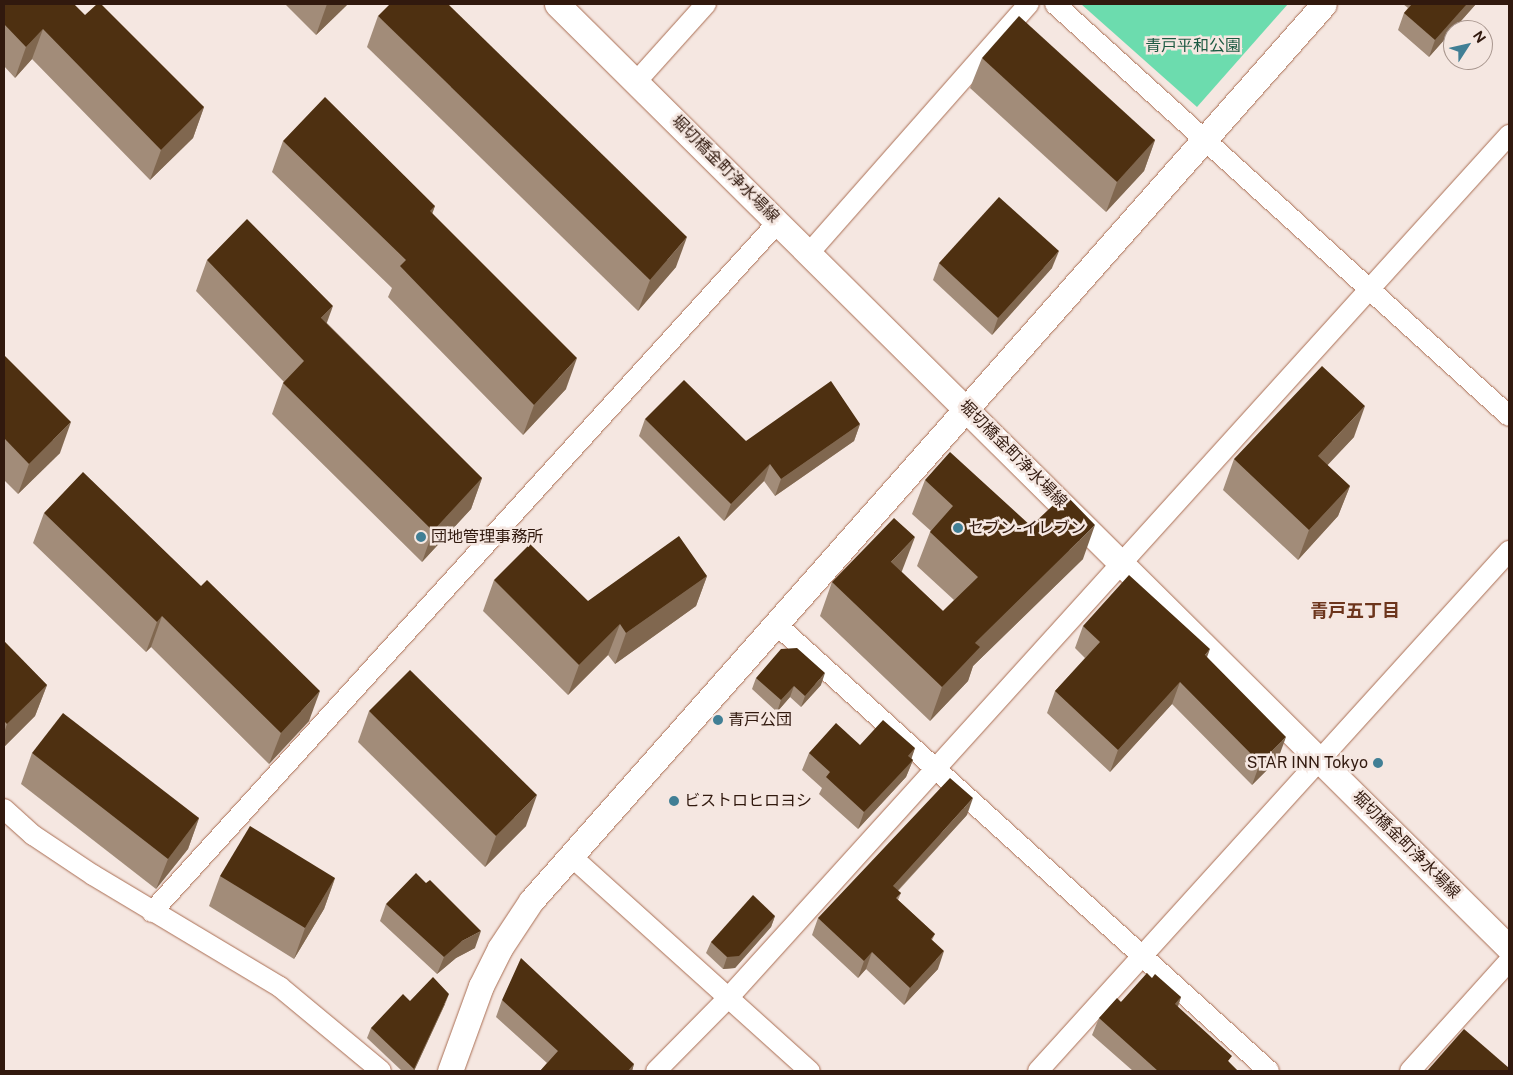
<!DOCTYPE html>
<html>
<head>
<meta charset="utf-8">
<style>
	body { margin:0 }
	#map { position:relative; width:1513px; height:1075px; overflow:hidden; background:#f5e7e1; font-family:"Public Sans","Noto Sans JP",sans-serif }
	div>[style] { position:absolute }
	[style*='--x'] { left:calc(var(--x)*1px); top:calc(var(--y)*1px); width:calc(var(--w)*1px); rotate:calc(var(--a)*1deg) }
	.green>* { inset:0; background:#6cdcae }
	.roads { filter:drop-shadow(0 0 1px #a96d52) drop-shadow(0 0 1px #a96d52) }
	.minor>* { height:20px; margin:-10px; padding:0 10px; transform-origin:10px; border-radius:10px; background:#fff }
	.tertiary>* { height:25px; margin:-12.5px; padding:0 12.5px; transform-origin:12.5px; border-radius:12.5px; background:#fff }
	.wall>* { inset:0; background:#a28c79 }
	.shaded-wall>* { inset:0; background:#80674f }
	.building>* { inset:0; background:#4e3011 }
	.dots>* { width:14px; height:14px; translate:-50% -50%; box-sizing:border-box; border:2px solid #f5e7e1; border-radius:50% }
	span { translate:-50% -50%; white-space:nowrap; text-align:center; line-height:1.15; -webkit-text-stroke:5px #f5e7e1; paint-order:stroke }
	.park-label { font-size:16px; color:#1b5941 }
	.street-label { font-size:16px; color:#31190e }
	.poi-label { font-size:16px; color:#31190e }
	.left { translate:0 -50%; text-align:left }
	.right { translate:-100% -50%; text-align:right }
	.neighbourhood-label { font-size:18px; color:#6c351c; font-weight:700 }
	.frame { position:absolute; inset:0; border:5px solid #31190e; pointer-events:none }
	.north { position:absolute; left:1443px; top:20px; width:50px; height:50px; box-sizing:border-box; background:#f5e7e1; border:1px solid #a7958d; border-radius:50%; rotate:55deg; font-size:14px; font-weight:700; line-height:20px; text-align:center; color:#31190e }
	.north::after { content:''; display:block; margin:auto; width:18px; height:22px; background:#417f95; clip-path:polygon(50% 0,100% 100%,50% 72%,0 100%) }
</style>
</head>
<body>
<div id="map">
	<div class="green">
		<i style="clip-path:polygon(1081px 4px,1288px 4px,1197px 107px)"></i>
	</div>
	<div class="roads">
		<div class="minor">
			<i style="--x:1055;--y:4;--w:613;--a:42.22"></i>
			<i style="--x:636;--y:82;--w:105;--a:-48.1"></i>
			<i style="--x:810;--y:252;--w:331;--a:-48.6"></i>
			<i style="--x:777;--y:625;--w:664;--a:42.19"></i>
			<i style="--x:4;--y:809;--w:39;--a:42"></i>
			<i style="--x:33;--y:835;--w:72;--a:33.7"></i>
			<i style="--x:93;--y:875;--w:218;--a:30.9"></i>
			<i style="--x:280;--y:987;--w:131;--a:39.7"></i>
			<i style="--x:572;--y:857;--w:320;--a:42"></i>
			<i style="--x:152;--y:912;--w:932;--a:-47.78"></i>
			<i style="--x:656;--y:1071;--w:104;--a:-45.4"></i>
			<i style="--x:729;--y:997;--w:1163;--a:-47.86"></i>
			<i style="--x:1038;--y:1071;--w:702;--a:-47.83"></i>
			<i style="--x:1410;--y:1071;--w:148;--a:-48"></i>
		</div>
		<div class="tertiary">
			<i style="--x:557;--y:4;--w:1341;--a:44.76"></i>
			<i style="--x:450;--y:1071;--w:90;--a:-70"></i>
			<i style="--x:481;--y:986;--w:42;--a:-63.4"></i>
			<i style="--x:500;--y:948;--w:56;--a:-56.6"></i>
			<i style="--x:531;--y:901;--w:1197;--a:-48.52"></i>
		</div>
	</div>
	<div class="wall">
		<i style="clip-path:polygon(4px 4px,85px 15px,204px 107px,193px 138px,150px 180px,32px 59px,15px 78px,4px 66px)"></i>
		<i style="clip-path:polygon(285px 4px,348px 4px,316px 35px)"></i>
		<i style="clip-path:polygon(1403px 4px,1476px 4px,1429px 57px,1398px 30px,1404px 13px,1408px 8px)"></i>
		<i style="clip-path:polygon(378px 16px,676px 267px,638px 311px,367px 47px)"></i>
		<i style="clip-path:polygon(982px 58px,1155px 140px,1144px 171px,1106px 212px,970px 88px)"></i>
		<i style="clip-path:polygon(283px 141px,435px 206px,432px 213px,566px 389px,523px 435px,388px 297px,392px 288px,272px 172px)"></i>
		<i style="clip-path:polygon(207px 260px,327px 323px,482px 478px,471px 509px,422px 562px,272px 414px,283px 383px,284px 382px,196px 291px)"></i>
		<i style="clip-path:polygon(939px 263px,1052px 268px,992px 335px,933px 280px)"></i>
		<i style="clip-path:polygon(4px 355px,60px 453px,18px 494px,4px 480px)"></i>
		<i style="clip-path:polygon(645px 419px,746px 441px,860px 424px,854px 441px,775px 496px,764px 481px,724px 521px,639px 436px)"></i>
		<i style="clip-path:polygon(1354px 437px,1327px 465px,1350px 486px,1338px 516px,1298px 560px,1223px 490px,1234px 459px)"></i>
		<i style="clip-path:polygon(925px 480px,1031px 526px,1083px 559px,973px 666px,968px 681px,930px 721px,820px 616px,832px 582px,902px 571px,902px 572px,943px 611px,954px 600px,917px 566px,930px 532px,931px 531px,912px 514px)"></i>
		<i style="clip-path:polygon(44px 513px,201px 586px,309px 721px,269px 764px,151px 647px,146px 652px,33px 543px)"></i>
		<i style="clip-path:polygon(707px 576px,696px 606px,615px 664px,608px 655px,568px 695px,483px 611px,494px 580px,588px 601px)"></i>
		<i style="clip-path:polygon(1083px 626px,1207px 657px,1278px 759px,1252px 785px,1172px 704px,1110px 772px,1047px 713px,1055px 691px,1085px 658px,1075px 648px)"></i>
		<i style="clip-path:polygon(4px 641px,47px 685px,35px 716px,4px 747px)"></i>
		<i style="clip-path:polygon(756px 678px,821px 685px,801px 707px,790px 697px,777px 712px,752px 689px)"></i>
		<i style="clip-path:polygon(369px 711px,526px 826px,485px 867px,358px 742px)"></i>
		<i style="clip-path:polygon(860px 745px,915px 748px,911px 758px,913px 760px,906px 777px,858px 829px,819px 794px,822px 788px,802px 770px,809px 753px)"></i>
		<i style="clip-path:polygon(32px 753px,199px 818px,188px 849px,156px 889px,21px 784px)"></i>
		<i style="clip-path:polygon(967px 815px,898px 891px,901px 893px,898px 900px,935px 934px,932px 940px,938px 969px,904px 1005px,866px 969px,858px 978px,812px 935px,818px 918px)"></i>
		<i style="clip-path:polygon(220px 876px,335px 878px,324px 909px,294px 959px,209px 906px)"></i>
		<i style="clip-path:polygon(386px 904px,475px 948px,456px 958px,437px 974px,380px 921px)"></i>
		<i style="clip-path:polygon(775px 916px,771px 927px,735px 968px,723px 969px,706px 953px,711px 942px)"></i>
		<i style="clip-path:polygon(1152px 978px,1181px 997px,1178px 1007px,1230px 1063px,1238px 1071px,1133px 1071px,1092px 1035px,1099px 1018px,1121px 1002px)"></i>
		<i style="clip-path:polygon(502px 1000px,634px 1064px,632px 1071px,540px 1071px,547px 1063px,496px 1017px)"></i>
		<i style="clip-path:polygon(410px 1001px,445px 1004px,414px 1071px,402px 1071px,367px 1038px,371px 1028px)"></i>
	</div>
	<div class="shaded-wall">
		<i style="clip-path:polygon(327px 4px,348px 4px,316px 35px)"></i>
		<i style="clip-path:polygon(1467px 4px,1476px 4px,1429px 57px,1435px 40px)"></i>
		<i style="clip-path:polygon(43px 29px,32px 59px,15px 78px,26px 47px)"></i>
		<i style="clip-path:polygon(204px 107px,193px 138px,150px 180px,161px 150px)"></i>
		<i style="clip-path:polygon(1155px 140px,1144px 171px,1106px 212px,1117px 182px)"></i>
		<i style="clip-path:polygon(435px 206px,424px 236px,430px 211px)"></i>
		<i style="clip-path:polygon(687px 237px,676px 267px,638px 311px,650px 280px)"></i>
		<i style="clip-path:polygon(1059px 251px,1052px 268px,992px 335px,998px 318px)"></i>
		<i style="clip-path:polygon(333px 306px,322px 336px,321px 318px)"></i>
		<i style="clip-path:polygon(577px 358px,566px 389px,523px 435px,534px 405px)"></i>
		<i style="clip-path:polygon(1365px 406px,1354px 437px,1307px 487px,1318px 456px)"></i>
		<i style="clip-path:polygon(71px 422px,60px 453px,18px 494px,29px 464px)"></i>
		<i style="clip-path:polygon(860px 424px,854px 441px,775px 496px,781px 479px)"></i>
		<i style="clip-path:polygon(770px 464px,764px 481px,724px 521px,731px 504px)"></i>
		<i style="clip-path:polygon(482px 478px,471px 509px,422px 562px,433px 531px)"></i>
		<i style="clip-path:polygon(1350px 486px,1338px 516px,1298px 560px,1309px 530px)"></i>
		<i style="clip-path:polygon(1095px 525px,1083px 559px,973px 666px,968px 681px,930px 721px,942px 687px,975px 643px)"></i>
		<i style="clip-path:polygon(915px 537px,902px 571px,879px 596px,891px 562px)"></i>
		<i style="clip-path:polygon(707px 576px,696px 606px,615px 664px,626px 633px)"></i>
		<i style="clip-path:polygon(162px 616px,151px 647px,146px 652px,157px 622px)"></i>
		<i style="clip-path:polygon(620px 624px,608px 655px,568px 695px,579px 665px)"></i>
		<i style="clip-path:polygon(1210px 649px,1202px 671px,1205px 655px)"></i>
		<i style="clip-path:polygon(825px 673px,821px 685px,801px 707px,805px 696px)"></i>
		<i style="clip-path:polygon(1180px 682px,1172px 704px,1110px 772px,1118px 750px)"></i>
		<i style="clip-path:polygon(47px 685px,35px 716px,4px 747px,4px 733px,7px 724px)"></i>
		<i style="clip-path:polygon(794px 686px,790px 697px,777px 712px,781px 700px)"></i>
		<i style="clip-path:polygon(320px 691px,309px 721px,269px 764px,281px 733px)"></i>
		<i style="clip-path:polygon(1286px 737px,1278px 759px,1252px 785px,1260px 763px)"></i>
		<i style="clip-path:polygon(915px 748px,910px 763px,913px 760px,906px 777px,858px 829px,864px 812px,908px 756px)"></i>
		<i style="clip-path:polygon(537px 795px,526px 826px,485px 867px,496px 836px)"></i>
		<i style="clip-path:polygon(973px 798px,967px 815px,886px 903px,893px 886px)"></i>
		<i style="clip-path:polygon(199px 818px,188px 849px,156px 889px,168px 859px)"></i>
		<i style="clip-path:polygon(335px 878px,324px 909px,294px 959px,305px 928px)"></i>
		<i style="clip-path:polygon(775px 916px,771px 927px,735px 968px,723px 969px,727px 957px)"></i>
		<i style="clip-path:polygon(481px 931px,475px 948px,456px 958px,437px 974px,444px 957px,462px 941px)"></i>
		<i style="clip-path:polygon(944px 951px,938px 969px,904px 1005px,910px 988px)"></i>
		<i style="clip-path:polygon(872px 952px,866px 969px,858px 978px,864px 961px)"></i>
		<i style="clip-path:polygon(449px 994px,445px 1004px,414px 1071px,413px 1071px)"></i>
		<i style="clip-path:polygon(1181px 997px,1175px 1014px,1175px 1004px)"></i>
		<i style="clip-path:polygon(634px 1064px,632px 1071px,628px 1071px)"></i>
	</div>
	<div class="building">
		<i style="clip-path:polygon(4px 4px,74px 4px,85px 15px,97px 4px,101px 4px,204px 107px,161px 150px,43px 29px,26px 47px,4px 24px)"></i>
		<i style="clip-path:polygon(390px 4px,448px 4px,687px 237px,650px 280px,378px 16px)"></i>
		<i style="clip-path:polygon(1412px 4px,1467px 4px,1435px 40px,1404px 13px)"></i>
		<i style="clip-path:polygon(1019px 16px,1155px 140px,1117px 182px,982px 58px)"></i>
		<i style="clip-path:polygon(325px 97px,435px 206px,430px 211px,577px 358px,534px 405px,400px 266px,406px 260px,283px 141px)"></i>
		<i style="clip-path:polygon(999px 197px,1059px 251px,998px 318px,939px 263px)"></i>
		<i style="clip-path:polygon(247px 219px,333px 306px,321px 318px,482px 478px,433px 531px,283px 383px,304px 361px,207px 260px)"></i>
		<i style="clip-path:polygon(4px 355px,71px 422px,29px 464px,4px 438px)"></i>
		<i style="clip-path:polygon(1322px 366px,1365px 406px,1318px 456px,1350px 486px,1309px 530px,1234px 459px)"></i>
		<i style="clip-path:polygon(684px 380px,746px 441px,831px 381px,860px 424px,781px 479px,770px 464px,731px 504px,645px 419px)"></i>
		<i style="clip-path:polygon(950px 452px,1031px 526px,1065px 494px,1095px 525px,975px 643px,980px 647px,942px 687px,832px 582px,894px 518px,915px 537px,891px 562px,943px 611px,978px 577px,930px 532px,953px 506px,925px 480px)"></i>
		<i style="clip-path:polygon(83px 472px,201px 586px,207px 580px,320px 691px,281px 733px,162px 616px,157px 622px,44px 513px)"></i>
		<i style="clip-path:polygon(679px 536px,707px 576px,626px 633px,620px 624px,579px 665px,494px 580px,530px 544px,588px 601px)"></i>
		<i style="clip-path:polygon(1129px 575px,1210px 649px,1205px 655px,1286px 737px,1260px 763px,1180px 682px,1118px 750px,1055px 691px,1100px 642px,1083px 626px)"></i>
		<i style="clip-path:polygon(4px 641px,47px 685px,7px 724px,4px 721px)"></i>
		<i style="clip-path:polygon(797px 648px,825px 673px,805px 696px,794px 686px,781px 700px,756px 678px,781px 649px)"></i>
		<i style="clip-path:polygon(410px 670px,537px 795px,496px 836px,369px 711px)"></i>
		<i style="clip-path:polygon(63px 713px,199px 818px,168px 859px,32px 753px)"></i>
		<i style="clip-path:polygon(883px 720px,915px 748px,908px 756px,913px 760px,864px 812px,826px 777px,830px 772px,809px 753px,836px 723px,860px 745px)"></i>
		<i style="clip-path:polygon(950px 778px,973px 798px,893px 886px,901px 893px,896px 898px,935px 934px,931px 939px,944px 951px,910px 988px,872px 952px,864px 961px,818px 918px)"></i>
		<i style="clip-path:polygon(250px 826px,335px 878px,305px 928px,220px 876px)"></i>
		<i style="clip-path:polygon(416px 873px,426px 883px,430px 880px,481px 931px,462px 941px,444px 957px,386px 904px)"></i>
		<i style="clip-path:polygon(753px 895px,775px 916px,739px 956px,727px 957px,711px 942px)"></i>
		<i style="clip-path:polygon(521px 958px,634px 1064px,628px 1071px,540px 1071px,558px 1051px,502px 1000px)"></i>
		<i style="clip-path:polygon(1147px 973px,1152px 978px,1155px 974px,1181px 997px,1175px 1004px,1232px 1056px,1228px 1061px,1238px 1071px,1158px 1071px,1099px 1018px,1117px 998px,1121px 1002px)"></i>
		<i style="clip-path:polygon(433px 977px,449px 994px,414px 1069px,371px 1028px,403px 994px,410px 1001px)"></i>
		<i style="clip-path:polygon(1464px 1029px,1509px 1068px,1509px 1071px,1427px 1071px)"></i>
	</div>
	<div class="dots">
		<i style="left:958px;top:528px;background:#417f95"></i>
		<i style="left:421px;top:537px;background:#417f95"></i>
		<i style="left:718px;top:720px;background:#417f95"></i>
		<i style="left:1378px;top:763px;background:#417f95"></i>
		<i style="left:674px;top:801px;background:#417f95"></i>
	</div>
	<div class="park-label">
		<span style="left:1193px;top:46px">青戸平和公園</span>
	</div>
	<div class="street-label">
		<span style="left:725px;top:169px;rotate:45deg">堀切橋金町浄水場線</span>
		<span style="left:1013px;top:454px;rotate:45deg">堀切橋金町浄水場線</span>
		<span style="left:1406px;top:845px;rotate:45deg">堀切橋金町浄水場線</span>
	</div>
	<div class="poi-label">
		<span class="left" style="left:968px;top:528px">セブン-イレブン</span>
		<span class="left" style="left:431px;top:537px">団地管理事務所</span>
		<span class="left" style="left:728px;top:720px">青戸公団</span>
		<span class="right" style="left:1368px;top:763px">STAR INN Tokyo</span>
		<span class="left" style="left:684px;top:801px">ビストロヒロヨシ</span>
	</div>
	<div class="neighbourhood-label">
		<span style="left:1355px;top:611px">青戸五丁目</span>
	</div>
	<div class="frame"></div>
	<div class="north">N</div>
</div>
</body>
</html>
